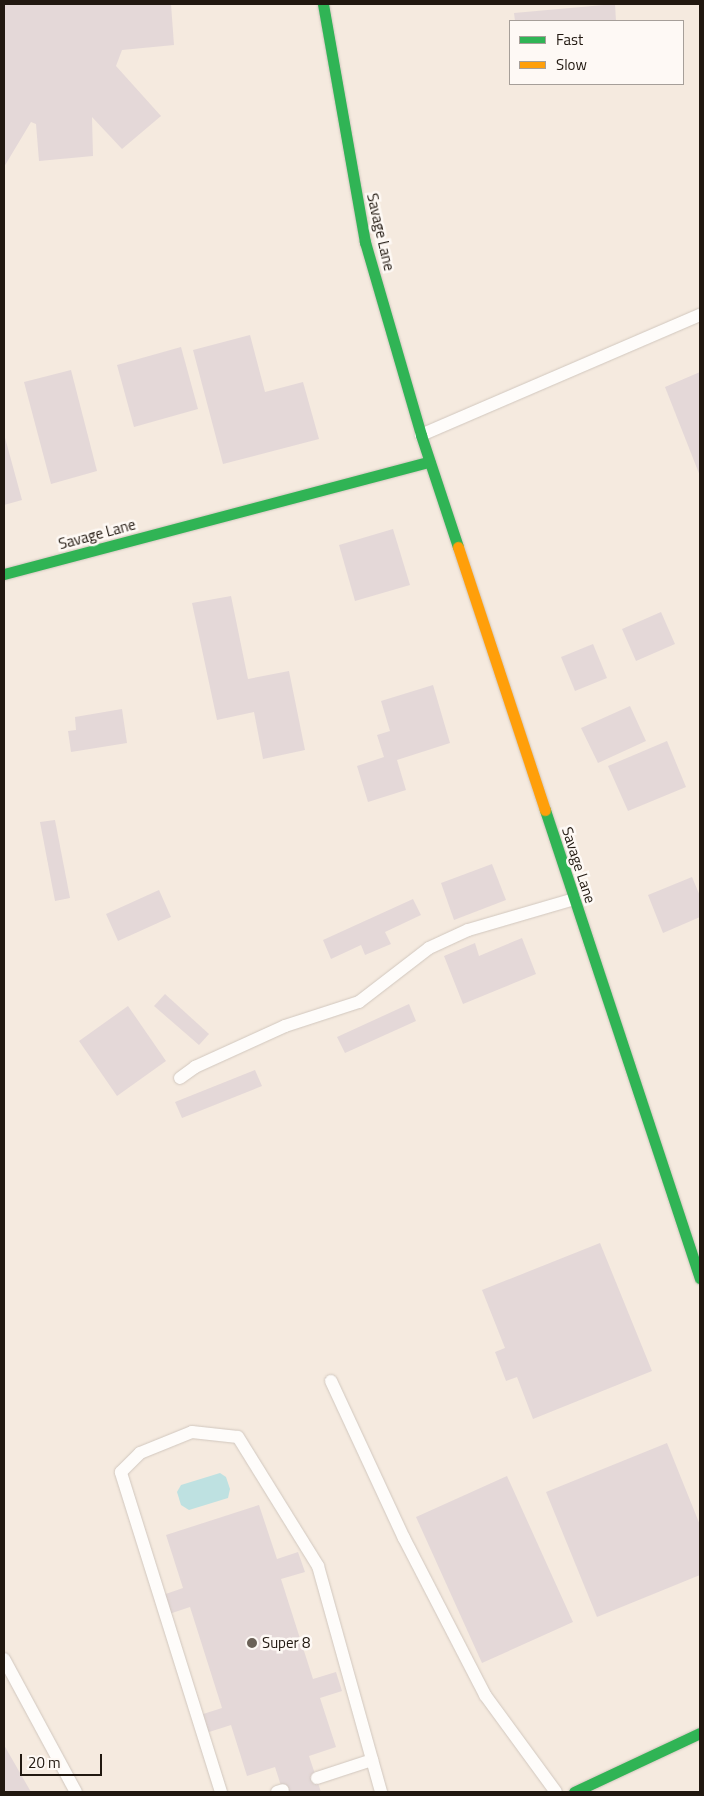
<!DOCTYPE html>
<html>
<head>
<meta charset="utf-8">
<style>
	body { margin:0 }
	#map { position:relative; width:704px; height:1796px; overflow:hidden; background:#f5eadf; font-family:"Titillium Web",sans-serif }
	div>[style] { position:absolute }
	[style*='--x'] { left:calc(var(--x)*1px); top:calc(var(--y)*1px); width:calc(var(--w)*1px); rotate:calc(var(--a)*1deg) }
	.water>* { inset:0; background:#bee1e1 }
	.building>* { inset:0; background:#e4d8d8 }
	.roads { filter:drop-shadow(0 0 1px #d1c7be) drop-shadow(0 0 1px #d1c7be) }
	.lane>* { height:12px; margin:-6px; padding:0 6px; transform-origin:6px; border-radius:6px; background:#fefcfa }
	.fast>* { height:11px; margin:-5.5px; padding:0 5.5px; transform-origin:5.5px; border-radius:5.5px; background:#30b455 }
	.slow>* { height:11px; margin:-5.5px; padding:0 5.5px; transform-origin:5.5px; border-radius:5.5px; background:#ff9f0a }
	.dots>* { width:14px; height:14px; translate:-50% -50%; box-sizing:border-box; border:2px solid #fef9f5; border-radius:50% }
	span { translate:-50% -50%; white-space:nowrap; text-align:center; line-height:1.15; -webkit-text-stroke:5px #fef9f5; paint-order:stroke }
	.street-label { font-size:15px; color:#211810 }
	.poi-label { font-size:15px; color:#211810 }
	.left { translate:0 -50%; text-align:left }
	.frame { position:absolute; inset:0; border:5px solid #211810; pointer-events:none }
	.legend { position:absolute; left:509px; top:20px; width:175px; height:65px; box-sizing:border-box; background:#fef9f5; border:1px solid #a69f99; margin:0; padding:6px 9px; list-style:none; font-size:15px; color:#211810 }
	.legend li { display:flex; align-items:center; gap:10px; height:25px }
	.legend b { width:25px; border:1px solid #a69f99 }
	.scale { position:absolute; left:20px; top:1754px; width:82px; height:22px; box-sizing:border-box; border:2px solid #211810; border-top:0; padding-left:6px; font-size:15px; line-height:18px; white-space:nowrap; color:#211810; -webkit-text-stroke:4px #fef9f5; paint-order:stroke }
</style>
</head>
<body>
<div id="map">
	<div class="water">
		<i style="clip-path:polygon(220px 1473px,226px 1477px,230px 1489px,228px 1498px,189px 1510px,181px 1505px,177px 1492px,181px 1485px)"></i>
	</div>
	<div class="building">
		<i style="clip-path:polygon(4px 4px,171px 4px,174px 45px,122px 50px,116px 66px,161px 116px,122px 149px,92px 117px,93px 156px,39px 161px,36px 124px,31px 122px,4px 167px)"></i>
		<i style="clip-path:polygon(615px 4px,616px 21px,515px 21px,514px 13px)"></i>
		<i style="clip-path:polygon(250px 335px,265px 392px,303px 382px,319px 439px,223px 464px,193px 350px)"></i>
		<i style="clip-path:polygon(181px 347px,198px 409px,134px 427px,117px 365px)"></i>
		<i style="clip-path:polygon(71px 370px,97px 471px,51px 484px,24px 382px)"></i>
		<i style="clip-path:polygon(700px 372px,700px 476px,665px 387px)"></i>
		<i style="clip-path:polygon(4px 434px,22px 500px,4px 505px)"></i>
		<i style="clip-path:polygon(393px 529px,410px 585px,355px 601px,339px 545px)"></i>
		<i style="clip-path:polygon(231px 596px,248px 679px,289px 671px,305px 750px,263px 759px,254px 712px,217px 720px,192px 603px)"></i>
		<i style="clip-path:polygon(661px 612px,675px 644px,636px 661px,622px 629px)"></i>
		<i style="clip-path:polygon(593px 644px,607px 678px,575px 691px,561px 657px)"></i>
		<i style="clip-path:polygon(433px 685px,450px 743px,397px 760px,406px 790px,368px 802px,357px 766px,384px 757px,377px 735px,390px 731px,381px 701px)"></i>
		<i style="clip-path:polygon(630px 706px,646px 741px,598px 763px,581px 728px)"></i>
		<i style="clip-path:polygon(122px 709px,127px 743px,71px 752px,68px 731px,76px 730px,75px 717px)"></i>
		<i style="clip-path:polygon(667px 741px,686px 787px,628px 811px,608px 766px)"></i>
		<i style="clip-path:polygon(55px 820px,70px 898px,55px 901px,40px 822px)"></i>
		<i style="clip-path:polygon(492px 864px,506px 900px,454px 920px,441px 883px)"></i>
		<i style="clip-path:polygon(692px 877px,700px 896px,700px 917px,663px 933px,648px 895px)"></i>
		<i style="clip-path:polygon(159px 890px,171px 917px,118px 941px,106px 914px)"></i>
		<i style="clip-path:polygon(413px 899px,421px 915px,385px 932px,391px 944px,365px 955px,361px 945px,331px 959px,323px 940px)"></i>
		<i style="clip-path:polygon(522px 938px,536px 974px,463px 1004px,444px 956px,475px 943px,479px 956px)"></i>
		<i style="clip-path:polygon(165px 994px,209px 1034px,199px 1045px,154px 1006px)"></i>
		<i style="clip-path:polygon(409px 1004px,416px 1021px,345px 1053px,337px 1037px)"></i>
		<i style="clip-path:polygon(128px 1006px,166px 1061px,117px 1096px,79px 1041px)"></i>
		<i style="clip-path:polygon(255px 1070px,262px 1086px,182px 1118px,175px 1102px)"></i>
		<i style="clip-path:polygon(600px 1243px,652px 1371px,533px 1419px,517px 1377px,506px 1381px,495px 1352px,505px 1348px,482px 1290px)"></i>
		<i style="clip-path:polygon(667px 1443px,700px 1525px,700px 1575px,597px 1617px,546px 1492px)"></i>
		<i style="clip-path:polygon(507px 1476px,573px 1622px,482px 1663px,416px 1517px)"></i>
		<i style="clip-path:polygon(259px 1505px,277px 1559px,298px 1552px,305px 1572px,281px 1579px,313px 1679px,336px 1672px,342px 1691px,320px 1698px,336px 1747px,309px 1756px,321px 1792px,283px 1792px,275px 1767px,247px 1776px,231px 1725px,206px 1733px,200px 1715px,222px 1708px,190px 1607px,166px 1615px,160px 1596px,183px 1588px,166px 1535px)"></i>
		<i style="clip-path:polygon(4px 1745px,31px 1792px,4px 1792px)"></i>
	</div>
	<div class="roads">
		<div class="lane">
			<i style="--x:421;--y:435;--w:304;--a:-23.3"></i>
			<i style="--x:180;--y:1078;--w:19;--a:-36"></i>
			<i style="--x:195;--y:1067;--w:99;--a:-24.5"></i>
			<i style="--x:285;--y:1026;--w:78;--a:-18"></i>
			<i style="--x:359;--y:1002;--w:88;--a:-37.6"></i>
			<i style="--x:429;--y:948;--w:43;--a:-24.8"></i>
			<i style="--x:468;--y:930;--w:111;--a:-16.2"></i>
			<i style="--x:331;--y:1381;--w:173;--a:65.1"></i>
			<i style="--x:404;--y:1538;--w:177;--a:62.7"></i>
			<i style="--x:485;--y:1695;--w:120;--a:53.8"></i>
			<i style="--x:4;--y:1659;--w:151;--a:61.6"></i>
			<i style="--x:317;--y:1778;--w:58;--a:-18.1"></i>
			<i style="--x:221;--y:1792;--w:335;--a:-107.4"></i>
			<i style="--x:121;--y:1472;--w:27;--a:-45"></i>
			<i style="--x:140;--y:1453;--w:56;--a:-22"></i>
			<i style="--x:192;--y:1432;--w:46;--a:6.2"></i>
			<i style="--x:238;--y:1437;--w:152;--a:58.2"></i>
			<i style="--x:318;--y:1566;--w:235;--a:74.4"></i>
			<i style="--x:277;--y:1792;--w:6;--a:-18"></i>
		</div>
		<div class="fast">
			<i style="--x:323;--y:4;--w:242;--a:80"></i>
			<i style="--x:365;--y:242;--w:201;--a:73.8"></i>
			<i style="--x:421;--y:435;--w:118;--a:71.7"></i>
			<i style="--x:4;--y:574;--w:440;--a:-14.8"></i>
			<i style="--x:545;--y:810;--w:493;--a:71.7"></i>
			<i style="--x:574;--y:1792;--w:139;--a:-25.1"></i>
		</div>
		<div class="slow">
			<i style="--x:458;--y:547;--w:277;--a:71.7"></i>
		</div>
	</div>
	<div class="dots">
		<i style="left:252px;top:1643px;background:#6b6258"></i>
	</div>
	<div class="street-label">
		<span style="left:381px;top:232px;rotate:77deg">Savage Lane</span>
		<span style="left:97px;top:534px;rotate:-15deg">Savage Lane</span>
		<span style="left:579px;top:865px;rotate:72deg">Savage Lane</span>
	</div>
	<div class="poi-label">
		<span class="left" style="left:262px;top:1643px">Super 8</span>
	</div>
	<div class="frame"></div>
	<ul class="legend">
	<li><b style="height:6px;background:#30b455"></b>Fast</li>
	<li><b style="height:6px;background:#ff9f0a"></b>Slow</li>
	</ul>
	<div class="scale">20 m</div>
</div>
</body>
</html>
